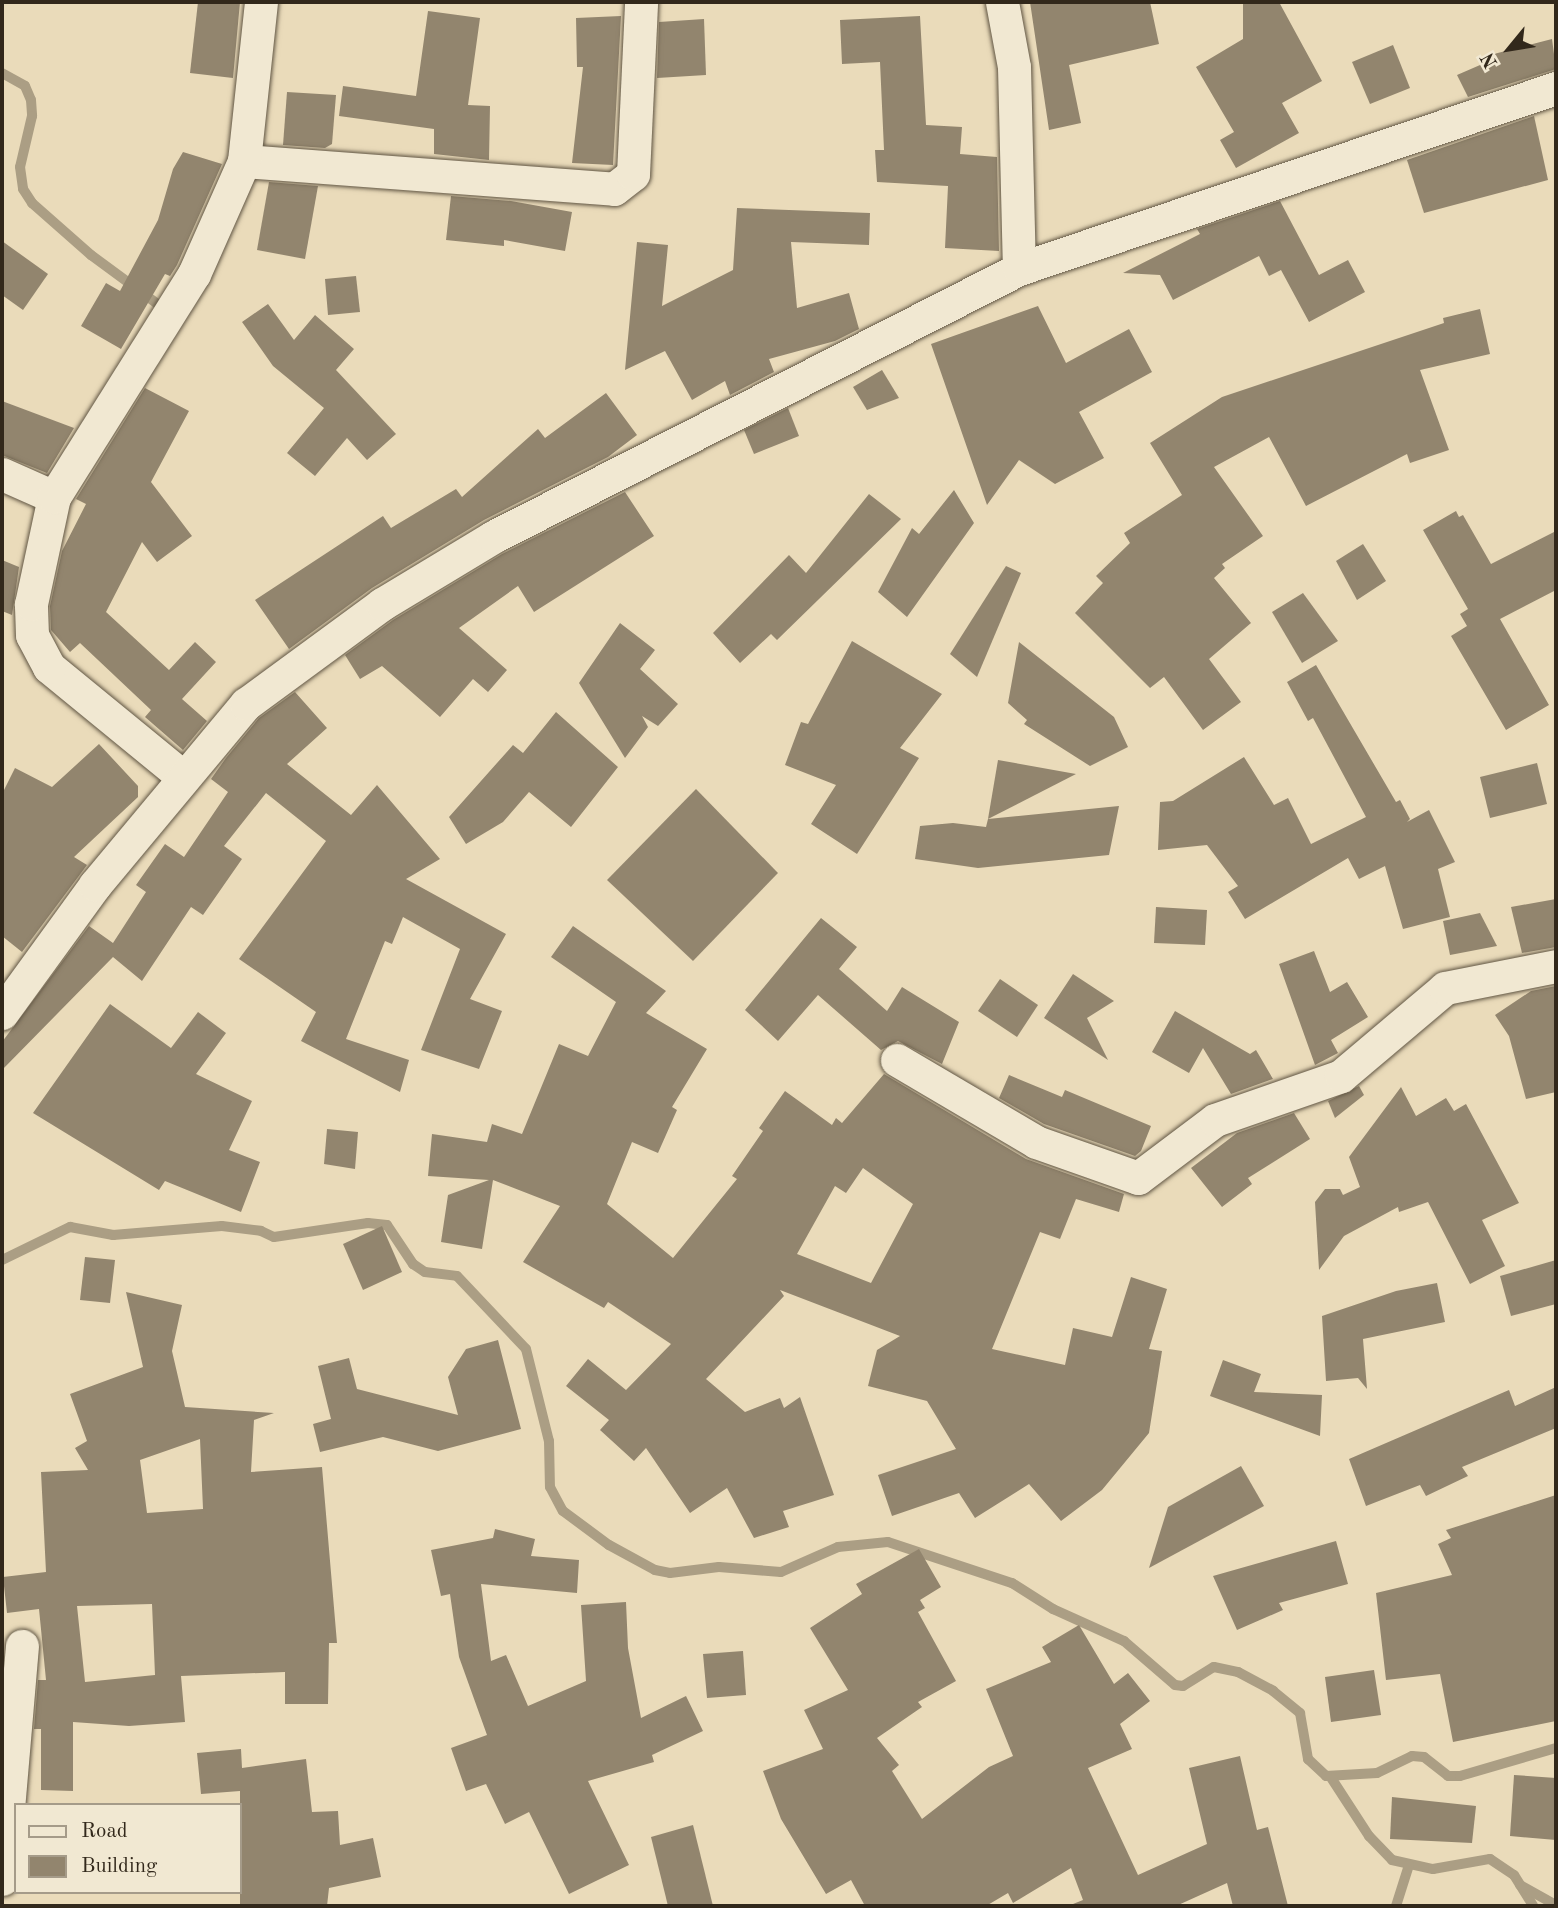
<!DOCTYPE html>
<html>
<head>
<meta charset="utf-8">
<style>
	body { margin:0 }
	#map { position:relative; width:1558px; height:1908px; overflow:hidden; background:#eadbba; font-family:"Old Standard TT",serif }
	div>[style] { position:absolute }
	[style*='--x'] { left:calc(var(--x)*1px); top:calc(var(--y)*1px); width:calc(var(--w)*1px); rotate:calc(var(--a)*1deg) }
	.stream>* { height:10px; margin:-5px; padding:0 5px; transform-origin:5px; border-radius:5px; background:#ab9e84 }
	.building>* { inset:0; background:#92856e }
	.roads { filter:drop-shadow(0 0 2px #605543) drop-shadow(0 0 2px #605543) }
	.street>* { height:33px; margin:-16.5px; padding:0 16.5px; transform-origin:16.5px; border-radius:16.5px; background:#f1e8d2 }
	span { translate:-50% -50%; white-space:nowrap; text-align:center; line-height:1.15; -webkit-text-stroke:5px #f1e8d2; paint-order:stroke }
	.frame { position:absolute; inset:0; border:4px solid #32281b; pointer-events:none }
	.legend { position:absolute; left:14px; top:1803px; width:228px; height:91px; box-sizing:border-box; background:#f1e8d2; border:2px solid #a59b89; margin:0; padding:9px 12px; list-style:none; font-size:21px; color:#32281b }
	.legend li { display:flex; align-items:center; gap:14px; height:35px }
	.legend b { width:35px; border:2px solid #a59b89 }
	.north { position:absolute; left:1474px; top:14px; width:70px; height:70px; -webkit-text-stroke:5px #f1e8d2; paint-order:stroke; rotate:240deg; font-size:19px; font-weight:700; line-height:28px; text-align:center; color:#32281b }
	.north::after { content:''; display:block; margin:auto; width:24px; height:32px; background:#32281b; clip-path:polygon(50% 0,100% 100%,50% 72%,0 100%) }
</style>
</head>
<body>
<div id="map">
	<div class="stream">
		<i style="--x:2;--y:73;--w:26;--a:29"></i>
		<i style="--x:25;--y:86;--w:15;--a:67"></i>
		<i style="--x:31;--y:100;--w:16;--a:86"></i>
		<i style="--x:32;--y:116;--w:52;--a:103.2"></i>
		<i style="--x:20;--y:167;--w:22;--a:82"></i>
		<i style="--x:23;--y:189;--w:17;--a:57"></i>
		<i style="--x:32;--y:203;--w:79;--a:41.4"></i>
		<i style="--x:91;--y:255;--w:81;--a:36.4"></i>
		<i style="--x:2;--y:1260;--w:76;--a:-25.9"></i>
		<i style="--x:70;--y:1227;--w:44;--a:10.5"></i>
		<i style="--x:113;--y:1235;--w:109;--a:-4.7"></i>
		<i style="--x:222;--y:1226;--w:39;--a:7"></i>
		<i style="--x:261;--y:1231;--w:14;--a:25"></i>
		<i style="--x:274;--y:1237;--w:95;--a:-8.5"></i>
		<i style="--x:368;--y:1223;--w:19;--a:6"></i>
		<i style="--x:387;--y:1225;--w:47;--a:56.3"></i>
		<i style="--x:413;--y:1264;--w:14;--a:34"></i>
		<i style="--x:425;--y:1272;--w:32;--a:7"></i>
		<i style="--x:457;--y:1276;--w:100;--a:46.6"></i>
		<i style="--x:526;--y:1349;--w:95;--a:76"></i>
		<i style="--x:549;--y:1441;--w:46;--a:88.8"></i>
		<i style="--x:550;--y:1487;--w:27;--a:62"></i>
		<i style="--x:563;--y:1511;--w:57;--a:36.5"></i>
		<i style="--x:609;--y:1545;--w:52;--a:28.5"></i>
		<i style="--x:655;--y:1570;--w:15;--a:11"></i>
		<i style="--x:670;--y:1573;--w:49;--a:-7"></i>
		<i style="--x:719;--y:1567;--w:62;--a:4.6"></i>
		<i style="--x:781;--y:1572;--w:62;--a:-23.7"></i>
		<i style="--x:838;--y:1547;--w:50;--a:-5.7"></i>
		<i style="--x:888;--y:1542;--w:131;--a:18.3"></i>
		<i style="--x:1012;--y:1583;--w:49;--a:32.4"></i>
		<i style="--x:1053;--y:1609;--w:78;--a:24.3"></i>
		<i style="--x:1124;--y:1641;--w:67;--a:40.8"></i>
		<i style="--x:1175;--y:1685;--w:8;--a:7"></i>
		<i style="--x:1183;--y:1686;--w:36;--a:-32"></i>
		<i style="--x:1214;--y:1667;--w:25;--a:12"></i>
		<i style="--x:1238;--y:1672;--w:40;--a:28"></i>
		<i style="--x:1273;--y:1691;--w:35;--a:39"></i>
		<i style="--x:1300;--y:1713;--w:47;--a:80.1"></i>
		<i style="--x:1308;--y:1759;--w:25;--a:43"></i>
		<i style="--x:1326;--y:1776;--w:51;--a:-3.4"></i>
		<i style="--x:1377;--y:1773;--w:39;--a:-26"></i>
		<i style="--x:1412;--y:1756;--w:12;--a:5"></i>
		<i style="--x:1424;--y:1757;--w:31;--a:38"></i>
		<i style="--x:1448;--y:1776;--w:12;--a:0"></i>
		<i style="--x:1460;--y:1776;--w:100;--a:-16.3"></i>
		<i style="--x:1330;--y:1776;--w:72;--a:57"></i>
		<i style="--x:1369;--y:1836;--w:33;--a:46"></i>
		<i style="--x:1392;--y:1860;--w:42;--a:12.4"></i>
		<i style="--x:1433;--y:1869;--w:58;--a:-10"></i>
		<i style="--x:1490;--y:1859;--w:29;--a:34"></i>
		<i style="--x:1514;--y:1875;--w:36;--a:58"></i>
		<i style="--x:1520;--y:1885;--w:41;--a:29.1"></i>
		<i style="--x:1396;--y:1906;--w:43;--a:-72.4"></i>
	</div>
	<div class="building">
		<i style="clip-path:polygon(198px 2px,240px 2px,233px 78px,190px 73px)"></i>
		<i style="clip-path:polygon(1030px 2px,1150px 2px,1159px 44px,1069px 65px,1081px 123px,1049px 130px)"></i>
		<i style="clip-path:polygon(1243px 2px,1279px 2px,1322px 81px,1282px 103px,1299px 133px,1236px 168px,1220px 140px,1234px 132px,1196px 67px,1243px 39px)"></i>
		<i style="clip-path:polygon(428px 11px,480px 18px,468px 105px,490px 106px,489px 160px,434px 154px,434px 129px,339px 116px,343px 86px,416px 96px)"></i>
		<i style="clip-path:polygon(621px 16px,613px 165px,572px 163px,583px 67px,577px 67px,576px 18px)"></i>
		<i style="clip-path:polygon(920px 16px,926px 125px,962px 127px,960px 154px,997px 157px,999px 251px,945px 248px,948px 186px,877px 182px,875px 150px,884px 150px,880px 62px,842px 64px,840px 20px)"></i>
		<i style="clip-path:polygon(704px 19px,706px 75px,657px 78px,659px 22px)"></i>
		<i style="clip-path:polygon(1552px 39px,1556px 69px,1468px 97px,1457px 75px,1487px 62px,1486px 56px)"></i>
		<i style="clip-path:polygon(1393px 45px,1410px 88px,1370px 104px,1352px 62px)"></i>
		<i style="clip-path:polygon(287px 92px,336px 95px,332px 144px,325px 148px,283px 145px)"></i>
		<i style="clip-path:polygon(1534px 116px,1548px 180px,1424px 213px,1407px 160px)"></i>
		<i style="clip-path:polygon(183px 152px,222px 164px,177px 265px,170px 276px,165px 274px,121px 349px,81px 326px,106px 283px,120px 291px,158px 220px,173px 169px)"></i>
		<i style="clip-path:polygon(269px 182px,318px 186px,305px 259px,257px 250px)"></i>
		<i style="clip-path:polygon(451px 196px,511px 201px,572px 212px,565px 251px,504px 240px,504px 246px,446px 240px)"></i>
		<i style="clip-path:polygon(1280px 201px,1319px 275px,1348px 260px,1365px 292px,1309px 322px,1281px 270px,1269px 276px,1259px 256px,1173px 300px,1160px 275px,1123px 273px,1200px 234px,1197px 229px)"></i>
		<i style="clip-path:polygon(737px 208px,870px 213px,869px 245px,791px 242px,797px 308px,849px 293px,859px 329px,835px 341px,769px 359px,774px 372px,730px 395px,725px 381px,692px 400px,665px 351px,625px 370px,637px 242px,668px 245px,662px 306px,733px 270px)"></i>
		<i style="clip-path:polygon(2px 241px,48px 274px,23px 310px,2px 295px)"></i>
		<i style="clip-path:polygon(356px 276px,360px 312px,328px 315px,325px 279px)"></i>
		<i style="clip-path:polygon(268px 304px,294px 340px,315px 315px,354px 349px,336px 370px,396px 434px,367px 460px,347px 438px,315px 476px,287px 453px,324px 408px,273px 366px,242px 322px)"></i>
		<i style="clip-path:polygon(1038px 306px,1066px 363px,1129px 329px,1152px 372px,1079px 412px,1104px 458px,1055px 484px,1019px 460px,987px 505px,931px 344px)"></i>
		<i style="clip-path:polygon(1480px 309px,1490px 354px,1420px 370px,1449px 450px,1410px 463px,1407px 454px,1306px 506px,1269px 437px,1214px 467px,1263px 536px,1222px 564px,1225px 568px,1214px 578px,1251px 623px,1209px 659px,1241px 702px,1203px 730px,1164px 677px,1150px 688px,1075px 613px,1103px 583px,1096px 576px,1130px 543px,1124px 533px,1182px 495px,1150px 443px,1222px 397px,1444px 323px,1443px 318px)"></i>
		<i style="clip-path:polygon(882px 370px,899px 398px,867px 410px,853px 387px)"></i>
		<i style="clip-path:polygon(145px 388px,189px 411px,151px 482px,192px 536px,157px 562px,142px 542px,106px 612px,169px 670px,195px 642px,216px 662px,182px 699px,207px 721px,183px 750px,145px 717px,151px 710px,80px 643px,70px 652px,51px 630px,50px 606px,62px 551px,86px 504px,76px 499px)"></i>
		<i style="clip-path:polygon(606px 393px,637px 435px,608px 457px,484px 520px,372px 588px,289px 649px,255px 600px,383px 516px,391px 528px,456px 489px,462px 497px,538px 429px,545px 438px)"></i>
		<i style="clip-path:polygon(2px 401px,74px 428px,47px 473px,2px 455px)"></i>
		<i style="clip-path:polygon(788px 408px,799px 436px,754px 454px,744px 430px)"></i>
		<i style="clip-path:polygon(954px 490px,974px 523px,907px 617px,878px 592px,912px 528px,919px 534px)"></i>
		<i style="clip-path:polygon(625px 492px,654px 536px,534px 612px,518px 586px,459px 628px,507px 670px,488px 692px,473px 679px,440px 717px,382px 666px,360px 679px,345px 655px,393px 620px,502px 554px)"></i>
		<i style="clip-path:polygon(869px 494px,901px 519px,777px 640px,771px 634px,740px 663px,713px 633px,789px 555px,806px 573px)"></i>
		<i style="clip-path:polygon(1456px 511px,1459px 517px,1463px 515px,1491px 564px,1556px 531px,1556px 590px,1500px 619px,1549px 705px,1506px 730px,1451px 636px,1467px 626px,1460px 614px,1468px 609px,1423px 530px)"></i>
		<i style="clip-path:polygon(1363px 544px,1386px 581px,1357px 600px,1336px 561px)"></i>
		<i style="clip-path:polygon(2px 560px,19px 567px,12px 615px,2px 611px)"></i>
		<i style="clip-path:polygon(1006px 566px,1021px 573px,977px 677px,950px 654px)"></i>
		<i style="clip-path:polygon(1303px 593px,1338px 641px,1302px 663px,1272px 612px)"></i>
		<i style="clip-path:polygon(620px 623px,655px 650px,640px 669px,678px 704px,658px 726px,642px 716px,648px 727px,625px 758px,579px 683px)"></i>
		<i style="clip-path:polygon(852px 641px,942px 694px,900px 748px,919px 758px,857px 854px,811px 824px,836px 785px,785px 765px,801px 722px,808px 724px)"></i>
		<i style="clip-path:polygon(1019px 642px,1114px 717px,1128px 747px,1090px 766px,1024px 724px,1027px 720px,1008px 703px)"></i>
		<i style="clip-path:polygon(1316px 665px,1396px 802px,1400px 800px,1410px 819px,1407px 822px,1429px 810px,1455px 862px,1438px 869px,1450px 917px,1403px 929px,1385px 866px,1359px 879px,1348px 858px,1245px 919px,1228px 892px,1238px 886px,1207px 845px,1158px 850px,1160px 802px,1173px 801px,1244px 757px,1274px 805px,1288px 798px,1311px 844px,1366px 817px,1313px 718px,1308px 721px,1287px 682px)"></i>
		<i style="clip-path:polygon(295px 692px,327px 728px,287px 764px,351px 815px,377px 785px,440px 859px,406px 879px,506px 934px,470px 999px,502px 1011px,479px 1069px,421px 1050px,460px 949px,403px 917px,392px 944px,385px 941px,346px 1039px,409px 1060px,400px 1092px,301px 1041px,316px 1012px,239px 959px,326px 841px,266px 793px,224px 846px,242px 859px,203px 915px,191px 907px,142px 981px,113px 957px,3px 1069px,2px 1042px,89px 926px,113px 943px,146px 892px,136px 885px,165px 844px,184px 857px,228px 792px,211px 779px,226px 758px,259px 718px)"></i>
		<i style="clip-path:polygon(556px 712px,618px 767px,571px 827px,529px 792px,503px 822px,466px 844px,449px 817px,513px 745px,523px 753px)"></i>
		<i style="clip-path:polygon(99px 744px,138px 786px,138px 797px,74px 857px,87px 865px,22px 952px,2px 936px,2px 794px,15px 768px,52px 787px)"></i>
		<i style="clip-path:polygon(998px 760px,1076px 774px,988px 819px)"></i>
		<i style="clip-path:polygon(1537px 763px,1547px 804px,1490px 818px,1480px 777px)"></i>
		<i style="clip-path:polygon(696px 789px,778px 873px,693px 961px,607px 880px)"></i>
		<i style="clip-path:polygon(1119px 806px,1109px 855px,978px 868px,915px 859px,920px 826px,953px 823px,986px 827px,988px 819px)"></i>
		<i style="clip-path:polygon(1556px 899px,1556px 947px,1522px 953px,1511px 907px)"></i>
		<i style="clip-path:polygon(1156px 907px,1207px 910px,1205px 945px,1154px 943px)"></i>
		<i style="clip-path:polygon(1480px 913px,1497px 946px,1450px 955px,1443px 921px)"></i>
		<i style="clip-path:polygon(821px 918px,857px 947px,839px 969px,887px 1011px,902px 987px,959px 1022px,942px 1064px,898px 1041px,881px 1050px,818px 995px,778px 1041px,745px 1010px)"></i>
		<i style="clip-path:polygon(evenodd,573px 926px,666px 991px,646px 1013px,707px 1049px,672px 1107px,677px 1110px,658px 1153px,632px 1142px,607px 1204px,673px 1258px,737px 1179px,732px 1176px,763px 1131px,759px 1128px,785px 1091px,832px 1125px,836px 1118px,842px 1123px,884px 1074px,1026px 1159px,1124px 1194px,1119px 1212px,1076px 1199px,1060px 1239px,1040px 1232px,992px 1349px,1065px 1365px,1073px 1328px,1112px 1337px,1131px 1277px,1167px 1289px,1149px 1349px,1162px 1351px,1149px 1433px,1102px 1490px,1061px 1521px,1029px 1484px,975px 1518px,959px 1493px,892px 1516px,878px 1475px,956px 1449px,927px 1401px,868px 1386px,877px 1350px,900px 1336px,780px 1290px,784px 1296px,706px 1379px,745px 1412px,780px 1398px,784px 1408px,800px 1397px,834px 1495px,783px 1511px,789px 1527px,754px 1538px,727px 1488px,690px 1513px,646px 1448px,634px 1461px,600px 1430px,609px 1420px,566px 1386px,588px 1359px,626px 1390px,671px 1344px,608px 1302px,604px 1308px,523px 1262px,560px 1206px,493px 1180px,482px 1249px,441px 1242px,448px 1195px,489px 1180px,428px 1176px,432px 1134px,487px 1142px,492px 1124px,522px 1134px,559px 1044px,588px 1056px,616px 1002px,551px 957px,573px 926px,863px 1168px,913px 1204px,871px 1283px,797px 1254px,835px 1186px,846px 1193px,863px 1168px)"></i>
		<i style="clip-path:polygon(1314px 951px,1330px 992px,1347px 982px,1368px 1017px,1331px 1040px,1338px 1053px,1315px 1065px,1279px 964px)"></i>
		<i style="clip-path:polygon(1073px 974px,1114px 1001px,1087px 1018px,1108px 1060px,1044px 1018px)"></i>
		<i style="clip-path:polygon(1000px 979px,1038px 1005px,1017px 1037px,978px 1011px)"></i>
		<i style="clip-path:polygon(1556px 986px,1556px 1092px,1526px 1099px,1509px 1036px,1495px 1015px,1531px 991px)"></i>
		<i style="clip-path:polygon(110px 1004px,171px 1048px,198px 1012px,226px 1033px,196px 1074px,252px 1101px,229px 1150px,260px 1162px,241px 1212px,165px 1181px,159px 1190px,33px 1113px)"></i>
		<i style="clip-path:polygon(1175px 1011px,1250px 1054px,1256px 1050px,1273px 1079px,1231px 1094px,1203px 1048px,1189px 1073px,1152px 1052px)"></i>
		<i style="clip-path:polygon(1009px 1075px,1062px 1097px,1065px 1090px,1151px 1126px,1141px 1151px,1135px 1156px,1044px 1124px,999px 1098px)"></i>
		<i style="clip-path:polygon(1359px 1086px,1364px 1095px,1335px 1118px,1328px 1101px)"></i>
		<i style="clip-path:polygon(1401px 1087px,1416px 1116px,1446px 1098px,1454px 1111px,1466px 1104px,1519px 1203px,1482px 1220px,1505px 1266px,1470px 1284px,1428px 1202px,1399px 1212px,1398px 1207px,1344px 1236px,1319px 1270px,1315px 1202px,1325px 1189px,1340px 1189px,1343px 1195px,1360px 1187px,1349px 1157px)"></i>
		<i style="clip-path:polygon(1294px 1113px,1310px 1139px,1248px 1178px,1252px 1184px,1222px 1207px,1191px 1168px,1237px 1133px)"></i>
		<i style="clip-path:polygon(327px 1129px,358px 1132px,355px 1169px,324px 1164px)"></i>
		<i style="clip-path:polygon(382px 1226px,402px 1272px,363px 1290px,343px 1244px)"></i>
		<i style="clip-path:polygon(85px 1257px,115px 1260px,110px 1303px,80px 1300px)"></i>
		<i style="clip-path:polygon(1556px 1260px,1556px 1304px,1511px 1316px,1500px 1276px)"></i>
		<i style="clip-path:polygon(1437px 1283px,1445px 1322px,1363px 1339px,1367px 1389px,1358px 1378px,1326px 1381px,1322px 1316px,1396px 1291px)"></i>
		<i style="clip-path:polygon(evenodd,126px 1292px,182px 1305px,172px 1351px,185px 1407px,274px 1413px,254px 1420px,251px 1472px,322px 1467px,337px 1643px,329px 1643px,328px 1704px,285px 1704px,285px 1672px,181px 1676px,185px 1722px,129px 1726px,73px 1722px,73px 1791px,41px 1790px,41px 1729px,34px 1729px,38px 1680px,46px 1680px,39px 1609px,7px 1613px,3px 1577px,46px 1572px,41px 1472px,88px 1470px,75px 1448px,87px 1441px,70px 1394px,143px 1367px,126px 1292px,200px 1439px,203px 1509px,147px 1513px,140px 1460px,200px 1439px,126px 1292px,152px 1604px,155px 1675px,85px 1682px,77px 1606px,152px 1604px)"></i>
		<i style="clip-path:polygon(498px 1340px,521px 1429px,438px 1451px,383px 1437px,320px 1452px,313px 1424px,331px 1419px,318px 1366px,349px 1358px,357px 1389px,458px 1415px,448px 1377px,466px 1349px)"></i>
		<i style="clip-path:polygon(1223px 1360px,1261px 1374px,1254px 1392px,1322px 1395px,1320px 1436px,1210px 1396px)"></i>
		<i style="clip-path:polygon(1556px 1387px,1556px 1428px,1462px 1467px,1468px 1476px,1426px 1496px,1420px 1485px,1366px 1506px,1349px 1459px,1509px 1390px,1515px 1406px)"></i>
		<i style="clip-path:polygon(1241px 1466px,1264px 1506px,1149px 1568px,1168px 1507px)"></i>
		<i style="clip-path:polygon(1556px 1495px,1556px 1721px,1453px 1742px,1440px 1674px,1386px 1680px,1376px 1593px,1452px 1575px,1438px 1544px,1451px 1538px,1446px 1530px)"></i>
		<i style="clip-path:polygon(495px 1529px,535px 1539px,531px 1556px,579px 1560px,577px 1593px,481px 1584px,491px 1661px,506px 1655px,528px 1706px,586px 1681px,581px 1605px,626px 1602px,628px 1648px,641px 1718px,686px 1696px,703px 1731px,652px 1755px,654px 1762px,588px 1781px,629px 1865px,569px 1894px,529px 1812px,505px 1824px,486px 1784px,466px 1791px,451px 1748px,487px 1735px,459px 1657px,450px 1594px,441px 1596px,431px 1550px,493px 1538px)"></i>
		<i style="clip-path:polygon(1336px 1541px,1348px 1584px,1279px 1603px,1283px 1610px,1237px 1630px,1213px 1576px)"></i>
		<i style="clip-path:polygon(919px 1549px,941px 1587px,920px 1600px,925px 1608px,918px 1612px,956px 1681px,918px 1702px,922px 1707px,877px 1738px,899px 1765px,892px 1771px,922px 1819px,989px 1767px,1013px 1756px,986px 1689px,1051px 1662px,1042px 1647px,1079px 1625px,1114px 1684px,1128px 1673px,1150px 1701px,1120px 1724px,1132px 1749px,1088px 1768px,1138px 1875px,1207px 1844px,1189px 1768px,1240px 1756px,1257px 1830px,1268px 1827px,1288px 1906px,1233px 1906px,1227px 1883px,1176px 1906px,1068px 1906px,1083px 1900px,1071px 1868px,1013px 1903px,1008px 1893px,986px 1906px,865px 1906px,851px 1880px,826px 1894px,781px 1819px,763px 1771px,823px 1749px,804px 1710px,848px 1690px,810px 1628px,862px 1594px,856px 1584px)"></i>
		<i style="clip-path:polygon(743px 1651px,746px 1695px,707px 1698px,703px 1654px)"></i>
		<i style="clip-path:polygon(1374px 1670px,1381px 1715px,1331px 1722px,1325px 1677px)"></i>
		<i style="clip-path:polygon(241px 1749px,242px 1768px,306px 1759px,312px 1812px,338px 1811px,340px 1845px,373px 1838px,381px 1877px,329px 1888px,327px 1906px,240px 1906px,240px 1791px,201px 1794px,197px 1753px)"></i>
		<i style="clip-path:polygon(1514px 1775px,1556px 1778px,1556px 1840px,1510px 1836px)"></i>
		<i style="clip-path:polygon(1392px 1797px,1476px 1806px,1472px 1843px,1390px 1839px)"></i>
		<i style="clip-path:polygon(693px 1825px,713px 1906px,668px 1906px,651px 1837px)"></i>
	</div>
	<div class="roads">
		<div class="street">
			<i style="--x:1002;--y:2;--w:66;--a:79.5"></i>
			<i style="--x:1014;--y:67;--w:202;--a:88.6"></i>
			<i style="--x:244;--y:161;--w:371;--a:4.3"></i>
			<i style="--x:614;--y:189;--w:24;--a:-38"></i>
			<i style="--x:633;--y:174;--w:172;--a:-87.3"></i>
			<i style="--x:2;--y:474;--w:57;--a:23.9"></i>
			<i style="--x:182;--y:776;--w:172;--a:-140.7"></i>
			<i style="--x:49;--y:667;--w:36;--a:-118"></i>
			<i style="--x:32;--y:635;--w:31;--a:-92"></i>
			<i style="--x:31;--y:604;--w:109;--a:-77.9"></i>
			<i style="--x:54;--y:497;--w:263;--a:-57.9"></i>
			<i style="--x:194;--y:274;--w:124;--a:-66.1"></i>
			<i style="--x:244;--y:161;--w:160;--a:-83.9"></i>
			<i style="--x:2;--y:1013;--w:158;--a:-54"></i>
			<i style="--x:95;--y:885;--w:236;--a:-50.2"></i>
			<i style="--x:246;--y:704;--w:169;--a:-36.3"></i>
			<i style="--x:382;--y:604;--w:130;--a:-31.1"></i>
			<i style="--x:493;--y:537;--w:590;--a:-27"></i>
			<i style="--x:1019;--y:269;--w:567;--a:-18.63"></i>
			<i style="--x:897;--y:1060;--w:161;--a:30.5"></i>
			<i style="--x:1036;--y:1142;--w:108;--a:19.4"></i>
			<i style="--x:1138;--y:1178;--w:96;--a:-37"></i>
			<i style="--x:1215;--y:1120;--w:133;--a:-19.2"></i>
			<i style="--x:1341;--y:1076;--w:136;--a:-40.2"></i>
			<i style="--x:1445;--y:988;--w:113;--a:-11.2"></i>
			<i style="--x:2;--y:1879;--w:234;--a:-85.1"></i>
		</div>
	</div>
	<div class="frame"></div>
	<ul class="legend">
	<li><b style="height:9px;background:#f1e8d2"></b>Road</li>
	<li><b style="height:19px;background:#92856e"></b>Building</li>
	</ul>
	<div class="north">N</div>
</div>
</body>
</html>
